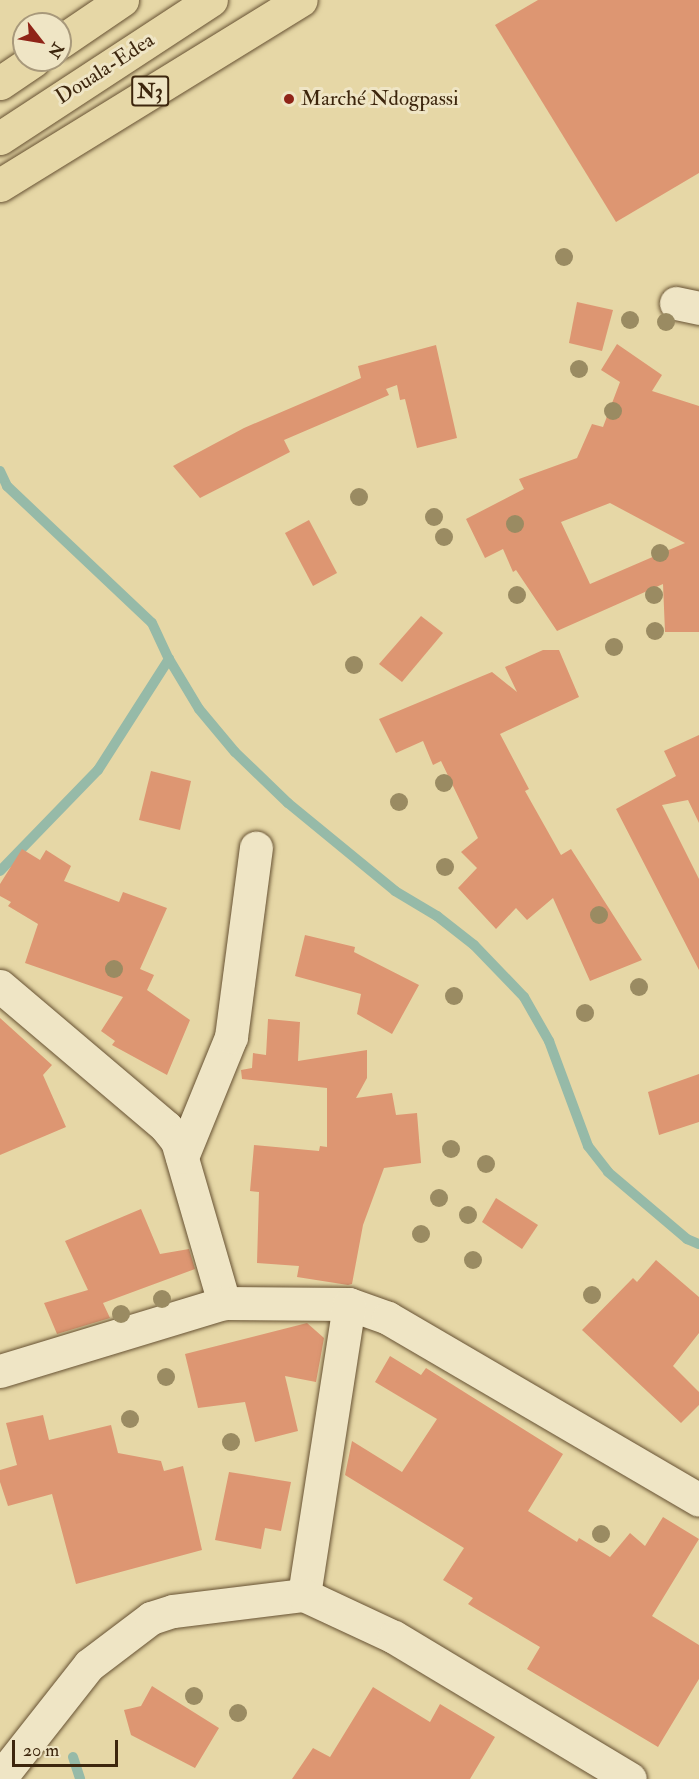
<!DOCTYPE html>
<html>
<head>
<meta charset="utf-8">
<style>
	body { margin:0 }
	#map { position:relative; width:699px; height:1779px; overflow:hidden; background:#e6d7a6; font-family:"IM FELL Double Pica",serif }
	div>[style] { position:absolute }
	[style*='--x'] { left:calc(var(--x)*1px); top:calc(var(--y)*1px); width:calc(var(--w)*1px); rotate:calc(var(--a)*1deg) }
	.stream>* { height:10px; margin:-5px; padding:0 5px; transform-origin:5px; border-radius:5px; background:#96baa8 }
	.building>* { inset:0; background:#dd9672 }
	.roads { filter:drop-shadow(0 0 2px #675233) drop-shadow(0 0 2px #675233) }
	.minor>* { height:33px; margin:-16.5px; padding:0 16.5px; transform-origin:16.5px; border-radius:16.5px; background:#efe5c5 }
	.major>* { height:33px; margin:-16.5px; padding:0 16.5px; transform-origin:16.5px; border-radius:16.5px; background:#e6d7a6 }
	.highway>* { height:33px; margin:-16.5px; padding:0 16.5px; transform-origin:16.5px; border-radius:16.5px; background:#e6d7a6 }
	.trees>* { width:18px; height:18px; margin:-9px; border-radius:50%; background:#9a8b62 }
	.dots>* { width:16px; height:16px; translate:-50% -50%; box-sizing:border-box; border:3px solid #efe5c5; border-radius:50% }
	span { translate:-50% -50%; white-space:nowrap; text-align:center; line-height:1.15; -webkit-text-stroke:6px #efe5c5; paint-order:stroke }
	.shield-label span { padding:2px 4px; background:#efe5c5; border:2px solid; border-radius:4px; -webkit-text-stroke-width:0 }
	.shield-label { font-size:20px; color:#3d260d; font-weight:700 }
	.street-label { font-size:21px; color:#3d260d }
	.poi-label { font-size:21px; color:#3d260d }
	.left { translate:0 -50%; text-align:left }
	.north { position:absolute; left:12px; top:12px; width:60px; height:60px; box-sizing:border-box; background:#efe5c5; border:2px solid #a8997b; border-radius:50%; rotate:121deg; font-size:16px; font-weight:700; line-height:24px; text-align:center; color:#3d260d }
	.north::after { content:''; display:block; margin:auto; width:21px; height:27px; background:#8f2418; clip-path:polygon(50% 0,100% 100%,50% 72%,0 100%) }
	.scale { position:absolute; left:12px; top:1740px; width:106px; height:27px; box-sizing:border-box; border:3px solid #3d260d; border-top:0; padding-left:8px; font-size:18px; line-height:21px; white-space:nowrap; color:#3d260d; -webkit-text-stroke:4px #efe5c5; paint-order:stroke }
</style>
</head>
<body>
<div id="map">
	<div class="stream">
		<i style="--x:0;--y:471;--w:17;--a:65"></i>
		<i style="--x:7;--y:486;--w:199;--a:43.4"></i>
		<i style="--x:152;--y:623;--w:40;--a:65"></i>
		<i style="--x:169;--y:659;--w:58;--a:59"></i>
		<i style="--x:199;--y:709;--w:56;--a:50.1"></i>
		<i style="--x:235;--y:752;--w:74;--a:43.9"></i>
		<i style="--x:288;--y:803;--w:139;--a:39.4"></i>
		<i style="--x:395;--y:891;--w:49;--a:30.8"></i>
		<i style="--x:437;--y:916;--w:47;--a:38.1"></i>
		<i style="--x:474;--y:945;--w:72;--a:46.1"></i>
		<i style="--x:524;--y:997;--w:51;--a:60.4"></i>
		<i style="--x:549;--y:1041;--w:112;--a:69.6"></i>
		<i style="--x:588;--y:1146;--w:33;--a:52"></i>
		<i style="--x:608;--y:1172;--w:104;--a:40.3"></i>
		<i style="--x:687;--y:1239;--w:13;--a:23"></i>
		<i style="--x:0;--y:871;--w:141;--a:-45.9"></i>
		<i style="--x:98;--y:770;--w:132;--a:-57.4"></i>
		<i style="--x:73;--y:1757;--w:23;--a:72"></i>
	</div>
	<div class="building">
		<i style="clip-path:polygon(538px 0,699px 0,699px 173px,616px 222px,495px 25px)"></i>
		<i style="clip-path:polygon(577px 302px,613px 310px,602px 351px,569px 343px)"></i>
		<i style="clip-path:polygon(evenodd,617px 344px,662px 375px,652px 391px,699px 406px,699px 632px,665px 632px,663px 584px,557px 631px,516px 570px,513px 572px,503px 549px,485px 558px,466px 519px,524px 489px,519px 479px,577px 458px,592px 424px,603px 427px,620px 382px,601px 370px,617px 344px,610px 503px,685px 543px,590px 584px,561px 522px,610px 503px)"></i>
		<i style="clip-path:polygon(436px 345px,457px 438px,417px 448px,405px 399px,400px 400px,397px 385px,386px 389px,389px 395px,284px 440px,290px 452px,200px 498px,173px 466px,244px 428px,361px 378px,358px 366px)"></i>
		<i style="clip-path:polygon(309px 520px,337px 573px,313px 586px,285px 533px)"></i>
		<i style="clip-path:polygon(421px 616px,443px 633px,402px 682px,379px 664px)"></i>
		<i style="clip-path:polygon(543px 650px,559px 650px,579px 697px,500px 734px,529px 789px,525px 791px,561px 855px,571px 849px,642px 960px,590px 981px,553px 898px,527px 920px,516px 908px,496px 929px,458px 888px,477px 868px,461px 852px,478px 838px,441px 761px,433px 765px,423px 741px,396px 753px,379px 719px,492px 672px,517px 692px,505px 667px)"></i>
		<i style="clip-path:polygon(699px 735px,699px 823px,688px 800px,662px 805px,699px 879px,699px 970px,616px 809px,676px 776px,664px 751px)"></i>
		<i style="clip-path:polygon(151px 771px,191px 781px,180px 830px,139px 820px)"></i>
		<i style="clip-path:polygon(22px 849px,40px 860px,46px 850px,71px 866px,64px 881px,119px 902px,123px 892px,167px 908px,140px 969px,154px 975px,147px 990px,190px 1020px,167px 1075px,112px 1045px,115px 1041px,101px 1031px,123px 997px,25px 963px,38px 924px,8px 906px,11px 902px,0 896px,0 884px)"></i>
		<i style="clip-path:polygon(305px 935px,355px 947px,354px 952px,419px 985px,392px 1034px,357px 1014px,361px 994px,295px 976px)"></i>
		<i style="clip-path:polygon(0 1018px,52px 1065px,43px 1075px,66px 1127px,0 1155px)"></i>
		<i style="clip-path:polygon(268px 1019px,300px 1022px,298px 1061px,367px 1050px,367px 1078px,356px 1098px,392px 1093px,396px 1115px,417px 1113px,421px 1163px,384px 1168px,363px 1225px,352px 1284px,348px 1285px,297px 1277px,299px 1266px,257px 1263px,259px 1192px,250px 1191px,254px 1145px,319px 1151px,320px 1146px,327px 1147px,327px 1088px,242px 1079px,241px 1070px,252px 1068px,253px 1053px,266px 1055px)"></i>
		<i style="clip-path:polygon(699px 1074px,699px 1122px,659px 1135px,648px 1092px)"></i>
		<i style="clip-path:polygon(496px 1198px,538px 1225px,522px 1249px,482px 1222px)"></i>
		<i style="clip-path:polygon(141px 1209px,160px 1254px,189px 1249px,195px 1269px,103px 1303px,110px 1318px,57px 1334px,44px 1303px,88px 1290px,65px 1241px)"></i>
		<i style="clip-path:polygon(656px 1260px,699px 1297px,699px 1333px,673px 1366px,699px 1392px,699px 1405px,681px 1423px,582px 1330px,633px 1278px,637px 1282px)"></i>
		<i style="clip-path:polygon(307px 1323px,324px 1338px,316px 1382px,285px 1376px,298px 1431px,255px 1442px,245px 1402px,198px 1408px,185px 1354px)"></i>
		<i style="clip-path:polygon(390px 1356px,421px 1375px,426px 1368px,563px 1454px,528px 1511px,577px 1542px,579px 1538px,610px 1557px,630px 1533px,645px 1546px,663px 1517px,699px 1539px,652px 1616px,699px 1645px,699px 1679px,658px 1747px,527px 1669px,540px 1647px,468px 1604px,473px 1598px,443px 1580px,464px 1548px,345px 1475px,352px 1441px,402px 1472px,437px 1419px,375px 1382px)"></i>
		<i style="clip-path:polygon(43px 1415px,49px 1440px,111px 1425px,118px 1453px,161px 1461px,164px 1471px,183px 1466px,202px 1550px,76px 1584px,52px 1494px,8px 1506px,0 1482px,0 1470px,17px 1465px,6px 1423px)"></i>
		<i style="clip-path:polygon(229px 1472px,291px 1482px,281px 1531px,265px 1528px,261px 1549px,215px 1540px)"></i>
		<i style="clip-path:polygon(152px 1686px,219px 1728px,195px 1768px,131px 1735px,124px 1710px,141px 1706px)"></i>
		<i style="clip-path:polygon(373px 1687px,430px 1722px,440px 1704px,495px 1737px,470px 1779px,292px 1779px,313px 1748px,330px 1757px)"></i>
	</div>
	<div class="roads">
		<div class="minor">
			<i style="--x:676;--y:303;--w:24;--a:12"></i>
			<i style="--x:0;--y:986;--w:218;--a:40.3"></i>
			<i style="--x:166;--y:1127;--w:18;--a:52"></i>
			<i style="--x:177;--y:1141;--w:169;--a:73.8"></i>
			<i style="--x:182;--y:1157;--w:130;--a:-67.8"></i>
			<i style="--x:231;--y:1037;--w:191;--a:-82.5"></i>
			<i style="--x:0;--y:1371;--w:234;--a:-16.9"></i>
			<i style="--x:224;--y:1303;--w:125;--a:0.5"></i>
			<i style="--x:349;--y:1304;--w:41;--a:19.7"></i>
			<i style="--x:388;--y:1318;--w:360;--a:30.3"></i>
			<i style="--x:304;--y:1595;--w:294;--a:-81.2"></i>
			<i style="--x:0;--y:1778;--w:144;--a:-51.8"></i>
			<i style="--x:89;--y:1665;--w:78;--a:-37.2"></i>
			<i style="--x:151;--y:1618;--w:23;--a:-18"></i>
			<i style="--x:173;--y:1611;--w:132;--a:-7"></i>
			<i style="--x:304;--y:1595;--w:99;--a:25"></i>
			<i style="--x:394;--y:1637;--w:275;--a:31"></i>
		</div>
		<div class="major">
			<i style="--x:60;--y:42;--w:75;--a:-34.1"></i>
			<i style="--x:0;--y:83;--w:41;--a:-34.1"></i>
			<i style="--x:0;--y:185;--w:353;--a:-31.6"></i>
		</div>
		<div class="highway">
			<i style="--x:0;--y:138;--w:252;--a:-33.2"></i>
		</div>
	</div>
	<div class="trees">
		<i style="left:564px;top:257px"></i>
		<i style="left:630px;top:320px"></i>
		<i style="left:666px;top:322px"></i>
		<i style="left:579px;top:369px"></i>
		<i style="left:613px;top:411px"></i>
		<i style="left:359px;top:497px"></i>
		<i style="left:434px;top:517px"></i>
		<i style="left:515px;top:524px"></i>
		<i style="left:444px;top:537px"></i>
		<i style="left:660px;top:553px"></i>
		<i style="left:517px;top:595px"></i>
		<i style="left:654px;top:595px"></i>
		<i style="left:655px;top:631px"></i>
		<i style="left:614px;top:647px"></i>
		<i style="left:354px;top:665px"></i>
		<i style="left:444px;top:783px"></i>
		<i style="left:399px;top:802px"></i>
		<i style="left:445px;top:867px"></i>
		<i style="left:599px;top:915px"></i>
		<i style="left:114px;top:969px"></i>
		<i style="left:639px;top:987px"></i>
		<i style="left:454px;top:996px"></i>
		<i style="left:585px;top:1013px"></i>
		<i style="left:451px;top:1149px"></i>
		<i style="left:486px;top:1164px"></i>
		<i style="left:439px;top:1198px"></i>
		<i style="left:468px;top:1215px"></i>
		<i style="left:421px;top:1234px"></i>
		<i style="left:473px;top:1260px"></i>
		<i style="left:592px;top:1295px"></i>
		<i style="left:162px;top:1299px"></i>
		<i style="left:121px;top:1314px"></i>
		<i style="left:166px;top:1377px"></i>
		<i style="left:130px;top:1419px"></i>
		<i style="left:231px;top:1442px"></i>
		<i style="left:601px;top:1534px"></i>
		<i style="left:194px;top:1696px"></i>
		<i style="left:238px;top:1713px"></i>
	</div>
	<div class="dots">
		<i style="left:289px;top:99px;background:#8f2418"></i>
	</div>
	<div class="shield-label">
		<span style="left:150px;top:91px">N3</span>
	</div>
	<div class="street-label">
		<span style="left:105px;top:69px;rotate:-33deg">Douala-Edea</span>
	</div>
	<div class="poi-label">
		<span class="left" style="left:301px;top:99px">Marché Ndogpassi</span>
	</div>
	<div class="north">N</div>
	<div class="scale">20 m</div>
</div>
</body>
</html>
